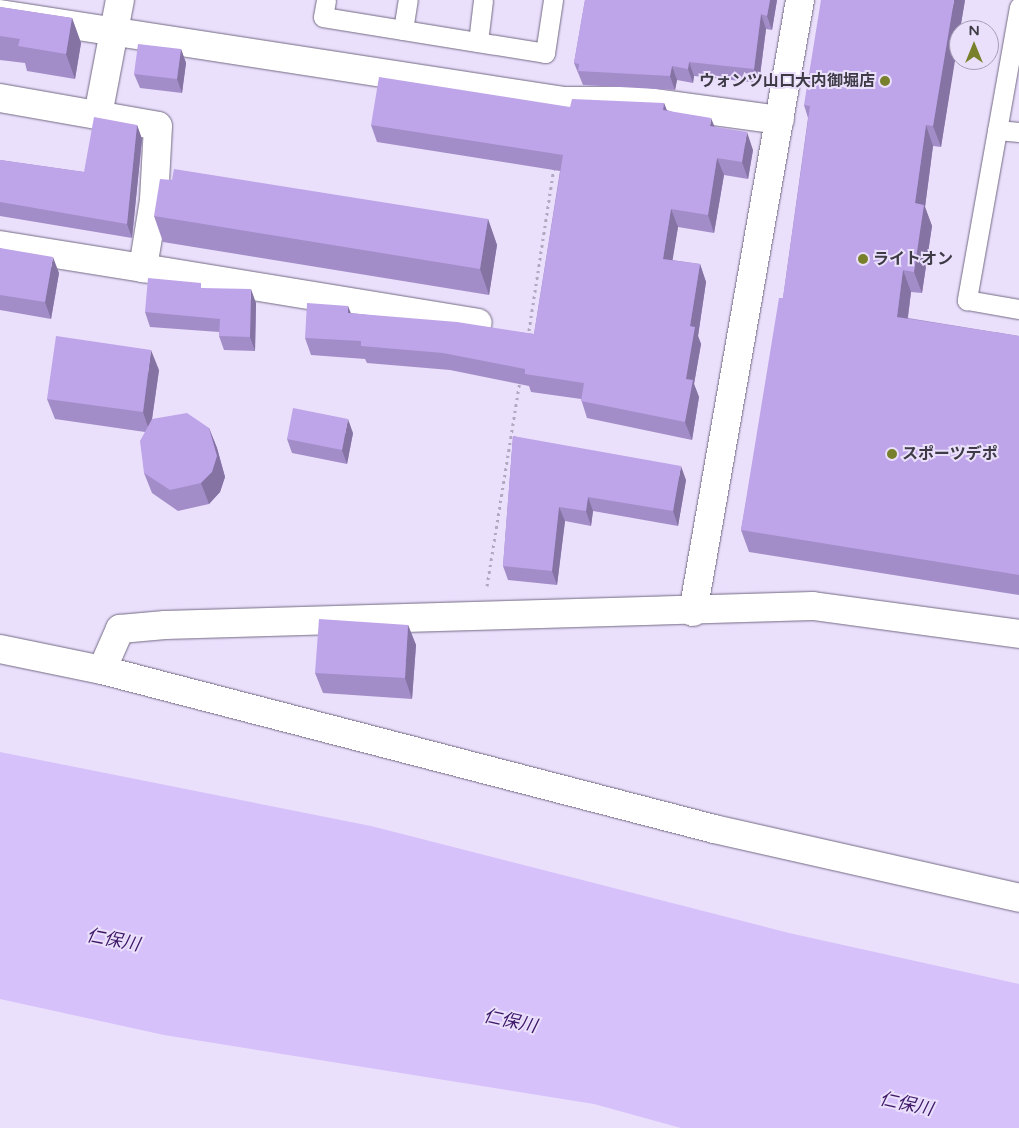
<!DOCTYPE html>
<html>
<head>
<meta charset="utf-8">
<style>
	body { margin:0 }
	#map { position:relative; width:1019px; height:1128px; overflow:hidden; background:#eae0fc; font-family:"Varela Round","Noto Sans JP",sans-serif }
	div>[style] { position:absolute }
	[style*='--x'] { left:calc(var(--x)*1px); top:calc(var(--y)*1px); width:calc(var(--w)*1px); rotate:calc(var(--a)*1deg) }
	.water>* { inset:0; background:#d6c1fa }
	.path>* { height:3px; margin-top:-1.5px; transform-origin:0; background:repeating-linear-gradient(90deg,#b0a9bf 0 2.5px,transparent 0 6.5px) }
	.roads { filter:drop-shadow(0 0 1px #736a83) drop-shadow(0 0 1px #736a83) }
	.lane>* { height:19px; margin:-9.5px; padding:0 9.5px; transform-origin:9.5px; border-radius:9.5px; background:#fff }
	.street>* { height:28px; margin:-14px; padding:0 14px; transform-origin:14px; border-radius:14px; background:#fff }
	.secondary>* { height:28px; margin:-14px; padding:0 14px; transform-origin:14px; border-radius:14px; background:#fff }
	.wall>* { inset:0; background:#a38dc8 }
	.shaded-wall>* { inset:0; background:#8573a3 }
	.building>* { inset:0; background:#bea4e9 }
	.dots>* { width:14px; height:14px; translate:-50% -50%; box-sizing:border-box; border:2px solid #eae0fc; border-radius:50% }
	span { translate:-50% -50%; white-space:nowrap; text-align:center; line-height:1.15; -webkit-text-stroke:4px #eae0fc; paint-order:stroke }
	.poi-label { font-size:16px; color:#3e3b46; font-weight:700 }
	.right { translate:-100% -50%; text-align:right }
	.left { translate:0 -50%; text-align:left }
	.water-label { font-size:18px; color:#3f1968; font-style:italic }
	.north { position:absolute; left:949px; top:20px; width:50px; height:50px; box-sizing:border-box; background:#eae0fc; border:1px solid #a59eb3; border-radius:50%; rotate:0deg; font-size:14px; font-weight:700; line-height:20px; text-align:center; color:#3e3b46 }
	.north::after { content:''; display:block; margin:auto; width:18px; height:22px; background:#79802c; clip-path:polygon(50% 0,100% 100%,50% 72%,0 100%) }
</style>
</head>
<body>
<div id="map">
	<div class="water">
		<i style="clip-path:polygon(0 752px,371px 826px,789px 933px,1019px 984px,1019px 1128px,681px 1128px,594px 1104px,164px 1035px,0 999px)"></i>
	</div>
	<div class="path">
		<i style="--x:528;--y:337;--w:171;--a:-81.3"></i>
		<i style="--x:487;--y:586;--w:209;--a:-80.9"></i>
	</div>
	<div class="roads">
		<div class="lane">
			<i style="--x:326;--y:0;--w:17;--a:100"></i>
			<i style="--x:323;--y:17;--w:225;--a:9.2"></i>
			<i style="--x:545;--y:53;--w:54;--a:-81.4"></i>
			<i style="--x:1019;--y:7;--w:298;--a:100.1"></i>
			<i style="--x:967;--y:300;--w:53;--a:9.8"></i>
			<i style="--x:403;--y:30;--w:30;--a:-81"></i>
			<i style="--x:478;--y:42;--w:42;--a:-83.2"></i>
			<i style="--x:997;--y:130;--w:22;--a:5"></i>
		</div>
		<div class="street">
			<i style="--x:0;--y:14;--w:571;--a:8.77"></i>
			<i style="--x:564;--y:101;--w:76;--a:0"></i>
			<i style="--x:640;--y:101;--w:141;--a:7.7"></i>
			<i style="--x:0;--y:98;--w:160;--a:10"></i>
			<i style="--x:158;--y:126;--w:74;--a:93.1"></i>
			<i style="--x:154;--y:200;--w:69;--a:99.2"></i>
			<i style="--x:143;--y:268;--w:145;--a:-170.9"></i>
			<i style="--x:98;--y:115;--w:117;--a:-79.2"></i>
			<i style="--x:143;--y:268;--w:339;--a:9.3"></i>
			<i style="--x:693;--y:612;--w:621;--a:-80.08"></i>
			<i style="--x:102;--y:670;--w:45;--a:-66.3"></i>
			<i style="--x:120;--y:629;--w:45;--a:-5.1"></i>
			<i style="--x:165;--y:625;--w:648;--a:-1.68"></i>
			<i style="--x:813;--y:606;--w:208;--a:7.7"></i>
		</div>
		<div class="secondary">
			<i style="--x:0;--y:649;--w:104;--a:11.6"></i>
			<i style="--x:102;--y:670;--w:632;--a:14.56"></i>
			<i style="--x:714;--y:829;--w:313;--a:12.7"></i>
		</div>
	</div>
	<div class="wall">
		<i style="clip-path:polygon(585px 0,777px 0,772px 30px,766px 29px,759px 83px,694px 76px,693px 83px,677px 80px,675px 90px,583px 85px,574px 63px)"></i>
		<i style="clip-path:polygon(965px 0,960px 30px,959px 30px,941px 147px,933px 146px,925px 207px,932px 226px,922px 293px,911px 292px,908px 318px,1019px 336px,1019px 595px,749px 552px,741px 530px,783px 298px,808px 118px,804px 105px)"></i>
		<i style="clip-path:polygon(0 7px,72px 18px,81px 43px,75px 79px,27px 71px,25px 63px,0 60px)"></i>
		<i style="clip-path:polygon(181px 49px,186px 63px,182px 93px,140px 88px,134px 74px)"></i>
		<i style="clip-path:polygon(664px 103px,667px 110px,715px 127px,753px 150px,748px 179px,724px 175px,714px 233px,678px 227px,672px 260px,700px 264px,706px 282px,698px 336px,701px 344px,694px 384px,699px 397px,692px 440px,587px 418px,581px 399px,531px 392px,529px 386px,450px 370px,367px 363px,365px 359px,311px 355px,305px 338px,351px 313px,534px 334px,560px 171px,377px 142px,371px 125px,570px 107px)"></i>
		<i style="clip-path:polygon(137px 125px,142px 139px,132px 238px,0 216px,0 160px,84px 172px)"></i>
		<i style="clip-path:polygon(154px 216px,488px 219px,497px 245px,489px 295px,163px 242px)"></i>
		<i style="clip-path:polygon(0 248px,59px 273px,51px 319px,0 310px)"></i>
		<i style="clip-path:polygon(203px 288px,256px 303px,255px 351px,224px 350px,219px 336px,219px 332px,150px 327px,145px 312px)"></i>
		<i style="clip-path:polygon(159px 370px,152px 419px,209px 428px,217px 448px,225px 477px,220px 492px,209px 504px,178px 511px,152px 493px,144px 473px,145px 432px,55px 419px,47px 399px)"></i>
		<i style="clip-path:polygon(353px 433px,347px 464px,292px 453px,287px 439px)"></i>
		<i style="clip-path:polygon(513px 436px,686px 480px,678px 526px,593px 511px,591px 526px,565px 521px,557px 585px,508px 580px,503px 566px)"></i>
		<i style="clip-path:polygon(408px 625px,416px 645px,412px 699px,323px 693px,315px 673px)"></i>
	</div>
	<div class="shaded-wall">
		<i style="clip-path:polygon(770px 0,777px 0,772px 30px,767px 16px)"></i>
		<i style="clip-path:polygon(954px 0,965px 0,960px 30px,959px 30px,959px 36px,941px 147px,933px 126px)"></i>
		<i style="clip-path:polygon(761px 14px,766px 29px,759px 83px,754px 69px)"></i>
		<i style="clip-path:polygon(72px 18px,81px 43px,75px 79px,66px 54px)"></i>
		<i style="clip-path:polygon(181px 49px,186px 63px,182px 93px,177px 79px)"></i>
		<i style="clip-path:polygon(689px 62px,694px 76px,693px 83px,688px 69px)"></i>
		<i style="clip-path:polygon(672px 66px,677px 80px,675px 90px,670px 76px)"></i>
		<i style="clip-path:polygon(664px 103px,670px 121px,663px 110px)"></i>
		<i style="clip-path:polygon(711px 118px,718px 135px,710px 126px)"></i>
		<i style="clip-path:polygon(137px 125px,142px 139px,132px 238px,127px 224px)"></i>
		<i style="clip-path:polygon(926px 125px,933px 146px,925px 207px,932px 226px,922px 293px,914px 272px,915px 203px)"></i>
		<i style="clip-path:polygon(747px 132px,753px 150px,748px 179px,742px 162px)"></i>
		<i style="clip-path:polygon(717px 158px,724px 175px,714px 233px,708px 215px)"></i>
		<i style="clip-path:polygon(671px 209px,678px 227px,670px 276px,663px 259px)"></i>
		<i style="clip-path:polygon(488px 219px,497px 245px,489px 295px,480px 269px)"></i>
		<i style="clip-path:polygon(53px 257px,59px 273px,51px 319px,45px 302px)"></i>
		<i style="clip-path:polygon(700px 264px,706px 282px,698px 336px,701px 344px,694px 384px,699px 397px,692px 440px,685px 422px,686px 379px,690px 326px)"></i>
		<i style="clip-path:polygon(903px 270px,911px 292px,905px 338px,897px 317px)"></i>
		<i style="clip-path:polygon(251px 289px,256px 303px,255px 351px,250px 337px)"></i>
		<i style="clip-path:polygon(348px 306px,355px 323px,348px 313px)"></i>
		<i style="clip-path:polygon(151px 350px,159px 370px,150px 433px,143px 412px)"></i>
		<i style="clip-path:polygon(348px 419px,353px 433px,347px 464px,342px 450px)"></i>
		<i style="clip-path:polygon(209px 428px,217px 448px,225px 477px,220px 492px,209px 504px,201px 483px)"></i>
		<i style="clip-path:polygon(681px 466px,686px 480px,678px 526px,673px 511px)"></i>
		<i style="clip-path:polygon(588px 497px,593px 511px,591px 526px,586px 511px)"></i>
		<i style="clip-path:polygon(559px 507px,565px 521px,557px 585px,552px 571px)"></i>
		<i style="clip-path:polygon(408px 625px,416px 645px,412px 699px,405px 678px)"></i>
	</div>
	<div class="building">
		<i style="clip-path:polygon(585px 0,770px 0,767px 16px,761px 14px,754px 69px,689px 62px,688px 69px,672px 66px,670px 76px,578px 71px,579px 64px,574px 63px)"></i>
		<i style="clip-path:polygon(821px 0,954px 0,933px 126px,926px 125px,915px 203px,924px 205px,914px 272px,903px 270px,897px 317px,1019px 336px,1019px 575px,741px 530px,779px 298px,783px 298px,810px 106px,804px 105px)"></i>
		<i style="clip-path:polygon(0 7px,72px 18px,66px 54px,18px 46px,20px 39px,0 36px)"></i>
		<i style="clip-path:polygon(138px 44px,181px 49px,177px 79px,134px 74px)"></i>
		<i style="clip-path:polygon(379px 77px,570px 107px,572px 99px,664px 103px,663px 110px,711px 118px,710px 126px,747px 132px,742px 162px,717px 158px,708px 215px,671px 209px,663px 259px,700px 264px,690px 326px,695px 327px,686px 379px,693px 380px,685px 422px,581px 401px,584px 383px,525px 374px,525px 369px,443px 353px,361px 346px,361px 341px,305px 338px,307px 303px,348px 306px,348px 313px,457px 322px,534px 334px,563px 155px,371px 125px)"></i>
		<i style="clip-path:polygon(94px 117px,137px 125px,127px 224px,0 202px,0 160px,84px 172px)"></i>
		<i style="clip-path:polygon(174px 169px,488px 219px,480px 269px,154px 216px,160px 179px,172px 180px)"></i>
		<i style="clip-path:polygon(0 248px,53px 257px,45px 302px,0 295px)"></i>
		<i style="clip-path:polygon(148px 278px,201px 283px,201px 288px,251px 289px,250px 337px,219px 336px,220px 319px,145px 312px)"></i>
		<i style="clip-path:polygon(56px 336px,151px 350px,143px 412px,47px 399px)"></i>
		<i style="clip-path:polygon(293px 408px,348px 419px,342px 450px,287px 439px)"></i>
		<i style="clip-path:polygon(187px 413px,209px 428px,217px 456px,212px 472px,201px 483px,170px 490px,144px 473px,140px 441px,152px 419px)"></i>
		<i style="clip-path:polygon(513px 436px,681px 466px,673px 511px,588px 497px,586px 511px,559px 507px,552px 571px,503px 566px)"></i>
		<i style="clip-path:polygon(319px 619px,408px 625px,405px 678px,315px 673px)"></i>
	</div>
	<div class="dots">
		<i style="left:885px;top:81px;background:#79802c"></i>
		<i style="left:863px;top:259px;background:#79802c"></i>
		<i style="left:892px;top:454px;background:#79802c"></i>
	</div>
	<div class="poi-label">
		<span class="right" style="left:875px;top:81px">ウォンツ山口大内御堀店</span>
		<span class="left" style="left:873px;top:259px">ライトオン</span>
		<span class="left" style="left:902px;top:454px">スポーツデポ</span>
	</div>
	<div class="water-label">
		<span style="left:113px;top:940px;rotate:11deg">仁保川</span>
		<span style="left:510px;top:1021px;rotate:12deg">仁保川</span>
		<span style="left:906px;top:1104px;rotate:12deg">仁保川</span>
	</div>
	<div class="north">N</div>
</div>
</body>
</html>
